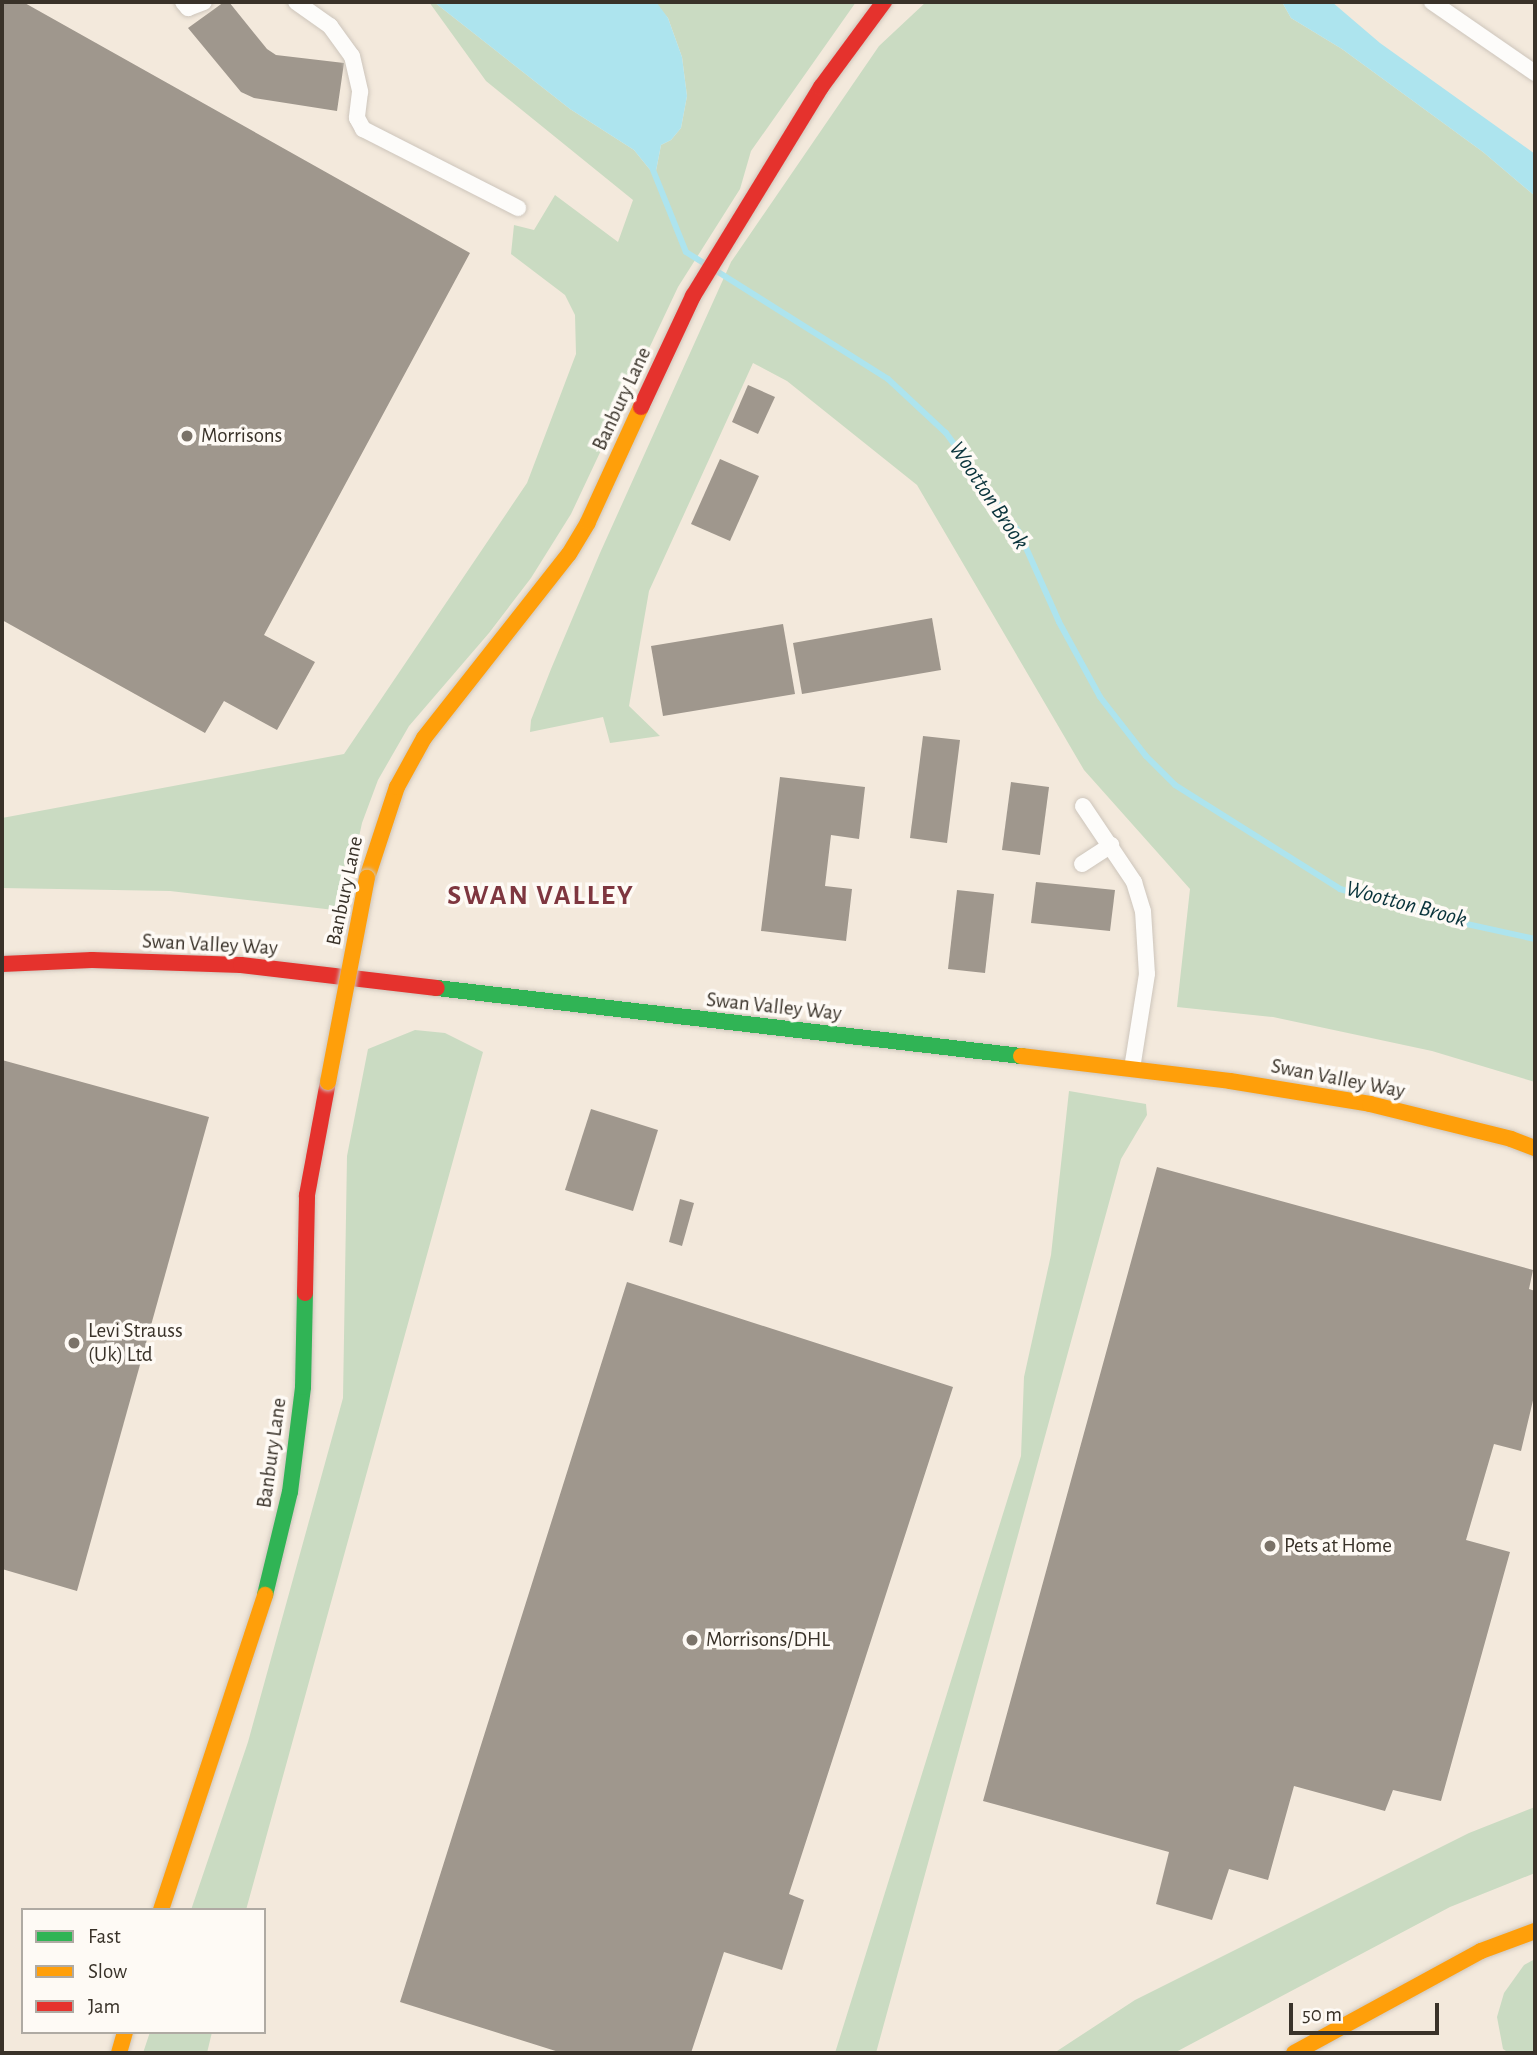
<!DOCTYPE html>
<html>
<head>
<meta charset="utf-8">
<style>
	body { margin:0 }
	#map { position:relative; width:1537px; height:2055px; overflow:hidden; background:#f3e9dc; font-family:"Alegreya Sans",sans-serif }
	div>[style] { position:absolute }
	[style*='--x'] { left:calc(var(--x)*1px); top:calc(var(--y)*1px); width:calc(var(--w)*1px); rotate:calc(var(--a)*1deg) }
	.green>* { inset:0; background:#cadbc2 }
	.water>* { inset:0; background:#ade4ee }
	.stream>* { height:6px; margin:-3px; padding:0 3px; transform-origin:3px; border-radius:3px; background:#ade4ee }
	.building>* { inset:0; background:#9f978d }
	.roads { filter:drop-shadow(0 0 2px #cdc5bb) drop-shadow(0 0 2px #cdc5bb) }
	.street>* { height:16px; margin:-8px; padding:0 8px; transform-origin:8px; border-radius:8px; background:#fdfcfa }
	.fast>* { height:16px; margin:-8px; padding:0 8px; transform-origin:8px; border-radius:8px; background:#30b455 }
	.slow>* { height:16px; margin:-8px; padding:0 8px; transform-origin:8px; border-radius:8px; background:#ff9f0a }
	.jam>* { height:16px; margin:-8px; padding:0 8px; transform-origin:8px; border-radius:8px; background:#e5322d }
	.bridges { filter:drop-shadow(0 0 2px #cdc5bb) drop-shadow(0 0 2px #cdc5bb) }
	.slow-bridge>* { height:16px; margin:-8px; padding:0 8px; transform-origin:8px; border-radius:8px; background:#ff9f0a }
	.dots>* { width:19px; height:19px; translate:-50% -50%; box-sizing:border-box; border:4px solid #fefaf5; border-radius:50% }
	span { translate:-50% -50%; white-space:nowrap; text-align:center; line-height:1.15; -webkit-text-stroke:7px #fefaf5; paint-order:stroke }
	.street-label { font-size:21px; color:#393229 }
	.poi-label { font-size:21px; color:#393229 }
	.left { translate:0 -50%; text-align:left }
	.water-label { font-size:23px; color:#09333b; font-style:italic }
	.district-label { font-size:28px; color:#7e363f; font-weight:700; letter-spacing:2px }
	.frame { position:absolute; inset:0; border:4px solid #393229; pointer-events:none }
	.legend { position:absolute; left:21px; top:1908px; width:245px; height:126px; box-sizing:border-box; background:#fefaf5; border:2px solid #afaaa3; margin:0; padding:9px 12px; list-style:none; font-size:21px; color:#393229 }
	.legend li { display:flex; align-items:center; gap:14px; height:35px }
	.legend b { width:35px; border:2px solid #afaaa3 }
	.scale { position:absolute; left:1289px; top:2003px; width:150px; height:32px; box-sizing:border-box; border:4px solid #393229; border-top:0; padding-left:9px; font-size:21px; line-height:24px; white-space:nowrap; color:#393229; -webkit-text-stroke:5px #fefaf5; paint-order:stroke }
</style>
</head>
<body>
<div id="map">
	<div class="green">
		<i style="clip-path:polygon(429px 2px,434px 2px,570px 109px,634px 150px,655px 176px,661px 145px,671px 140px,681px 128px,687px 96px,682px 57px,668px 18px,654px 2px,856px 2px,751px 151px,740px 189px,678px 287px,571px 514px,531px 578px,489px 633px,409px 726px,378px 780px,362px 823px,343px 911px,170px 891px,2px 888px,2px 818px,344px 754px,527px 483px,576px 354px,575px 315px,565px 295px,511px 254px,514px 225px,534px 230px,555px 195px,618px 242px,633px 200px,486px 81px)"></i>
		<i style="clip-path:polygon(1282px 2px,1291px 18px,1342px 49px,1483px 152px,1535px 196px,1535px 1082px,1432px 1051px,1273px 1017px,1177px 1007px,1190px 889px,1084px 770px,917px 485px,787px 381px,753px 363px,649px 591px,629px 706px,660px 736px,610px 743px,603px 717px,530px 732px,531px 720px,551px 669px,600px 553px,731px 262px,879px 46px,926px 2px)"></i>
		<i style="clip-path:polygon(415px 1030px,445px 1033px,483px 1052px,246px 1910px,191px 1910px,248px 1742px,343px 1398px,347px 1156px,368px 1049px)"></i>
		<i style="clip-path:polygon(1069px 1091px,1146px 1104px,1147px 1115px,1121px 1159px,876px 2053px,835px 2053px,1021px 1456px,1024px 1377px,1051px 1255px)"></i>
		<i style="clip-path:polygon(1535px 1807px,1535px 1873px,1450px 1907px,1174px 2053px,1054px 2053px,1135px 2000px,1469px 1833px)"></i>
		<i style="clip-path:polygon(1535px 1959px,1535px 2053px,1509px 2053px,1503px 2049px,1497px 2017px,1504px 1993px,1524px 1965px)"></i>
		<i style="clip-path:polygon(150px 2032px,212px 2032px,207px 2053px,143px 2053px)"></i>
	</div>
	<div class="water">
		<i style="clip-path:polygon(434px 2px,657px 3px,668px 18px,682px 57px,687px 96px,681px 128px,671px 140px,661px 145px,655px 176px,634px 150px,570px 109px)"></i>
		<i style="clip-path:polygon(1282px 2px,1332px 2px,1380px 43px,1535px 154px,1535px 196px,1483px 152px,1342px 49px,1291px 18px)"></i>
	</div>
	<div class="stream">
		<i style="--x:653;--y:170;--w:88;--a:68.1"></i>
		<i style="--x:686;--y:252;--w:22;--a:32"></i>
		<i style="--x:715;--y:270;--w:204;--a:32.2"></i>
		<i style="--x:888;--y:379;--w:79;--a:43"></i>
		<i style="--x:946;--y:433;--w:123;--a:53.6"></i>
		<i style="--x:1019;--y:532;--w:98;--a:66"></i>
		<i style="--x:1059;--y:622;--w:85;--a:61.3"></i>
		<i style="--x:1100;--y:697;--w:75;--a:52.1"></i>
		<i style="--x:1146;--y:756;--w:41;--a:45"></i>
		<i style="--x:1175;--y:785;--w:195;--a:32.2"></i>
		<i style="--x:1340;--y:889;--w:117;--a:15.8"></i>
		<i style="--x:1453;--y:921;--w:84;--a:12.4"></i>
	</div>
	<div class="building">
		<i style="clip-path:polygon(2px 2px,23px 2px,470px 253px,264px 635px,315px 662px,277px 730px,224px 701px,205px 733px,2px 620px)"></i>
		<i style="clip-path:polygon(224px 2px,229px 2px,267px 49px,276px 55px,344px 63px,337px 111px,254px 98px,241px 92px,188px 28px)"></i>
		<i style="clip-path:polygon(748px 385px,775px 397px,758px 434px,732px 422px)"></i>
		<i style="clip-path:polygon(720px 459px,759px 476px,730px 541px,691px 524px)"></i>
		<i style="clip-path:polygon(932px 618px,941px 670px,802px 694px,793px 643px)"></i>
		<i style="clip-path:polygon(783px 624px,795px 694px,663px 716px,651px 646px)"></i>
		<i style="clip-path:polygon(923px 736px,960px 740px,947px 843px,910px 838px)"></i>
		<i style="clip-path:polygon(780px 777px,865px 787px,859px 839px,831px 835px,825px 886px,852px 889px,846px 941px,761px 931px)"></i>
		<i style="clip-path:polygon(1011px 782px,1049px 787px,1040px 855px,1002px 850px)"></i>
		<i style="clip-path:polygon(1036px 882px,1115px 890px,1110px 931px,1031px 923px)"></i>
		<i style="clip-path:polygon(957px 890px,994px 894px,985px 973px,948px 969px)"></i>
		<i style="clip-path:polygon(2px 1060px,209px 1117px,77px 1591px,2px 1569px)"></i>
		<i style="clip-path:polygon(591px 1109px,658px 1130px,633px 1211px,565px 1190px)"></i>
		<i style="clip-path:polygon(1157px 1167px,1533px 1270px,1529px 1289px,1535px 1291px,1535px 1392px,1521px 1451px,1494px 1444px,1466px 1540px,1510px 1552px,1441px 1801px,1393px 1790px,1385px 1811px,1294px 1786px,1268px 1880px,1229px 1869px,1212px 1920px,1156px 1904px,1169px 1852px,983px 1801px)"></i>
		<i style="clip-path:polygon(680px 1199px,694px 1203px,682px 1246px,669px 1242px)"></i>
		<i style="clip-path:polygon(627px 1282px,953px 1387px,789px 1894px,804px 1900px,782px 1970px,724px 1952px,691px 2053px,562px 2053px,400px 2002px)"></i>
	</div>
	<div class="roads">
		<div class="street">
			<i style="--x:183;--y:2;--w:8;--a:50"></i>
			<i style="--x:188;--y:8;--w:17;--a:-21"></i>
			<i style="--x:296;--y:2;--w:42;--a:35.2"></i>
			<i style="--x:330;--y:26;--w:37;--a:54"></i>
			<i style="--x:352;--y:56;--w:37;--a:77"></i>
			<i style="--x:360;--y:92;--w:26;--a:97"></i>
			<i style="--x:357;--y:118;--w:13;--a:61"></i>
			<i style="--x:363;--y:129;--w:174;--a:27"></i>
			<i style="--x:1432;--y:2;--w:125;--a:34.6"></i>
			<i style="--x:1083;--y:806;--w:92;--a:56.1"></i>
			<i style="--x:1134;--y:882;--w:30;--a:73"></i>
			<i style="--x:1143;--y:911;--w:63;--a:86.4"></i>
			<i style="--x:1147;--y:974;--w:96;--a:99"></i>
			<i style="--x:1082;--y:864;--w:35;--a:-33"></i>
		</div>
		<div class="fast">
			<i style="--x:437;--y:988;--w:588;--a:6.64"></i>
			<i style="--x:265;--y:1595;--w:106;--a:-76.4"></i>
			<i style="--x:290;--y:1492;--w:106;--a:-82.9"></i>
			<i style="--x:303;--y:1387;--w:94;--a:-88.8"></i>
		</div>
		<div class="slow">
			<i style="--x:367;--y:878;--w:96;--a:-71.8"></i>
			<i style="--x:397;--y:787;--w:56;--a:-61.1"></i>
			<i style="--x:424;--y:738;--w:234;--a:-51.8"></i>
			<i style="--x:569;--y:554;--w:37;--a:-59"></i>
			<i style="--x:588;--y:522;--w:127;--a:-65.3"></i>
			<i style="--x:1021;--y:1056;--w:210;--a:6.8"></i>
			<i style="--x:1230;--y:1081;--w:142;--a:9.3"></i>
			<i style="--x:1370;--y:1104;--w:145;--a:13.9"></i>
			<i style="--x:1511;--y:1139;--w:26;--a:21"></i>
			<i style="--x:161;--y:1910;--w:332;--a:-71.7"></i>
			<i style="--x:119;--y:2053;--w:22;--a:-74"></i>
			<i style="--x:1294;--y:2053;--w:213;--a:-28.6"></i>
			<i style="--x:1481;--y:1951;--w:58;--a:-20.3"></i>
		</div>
		<div class="jam">
			<i style="--x:641;--y:407;--w:123;--a:-64.9"></i>
			<i style="--x:693;--y:296;--w:245;--a:-58.5"></i>
			<i style="--x:821;--y:87;--w:106;--a:-53.5"></i>
			<i style="--x:2;--y:964;--w:90;--a:-2.5"></i>
			<i style="--x:92;--y:960;--w:149;--a:1.9"></i>
			<i style="--x:241;--y:965;--w:197;--a:6.7"></i>
			<i style="--x:305;--y:1293;--w:98;--a:-88.8"></i>
			<i style="--x:307;--y:1195;--w:115;--a:-79.5"></i>
		</div>
	</div>
	<div class="bridges">
		<div class="slow-bridge">
			<i style="--x:328;--y:1082;--w:208;--a:-79.2"></i>
		</div>
	</div>
	<div class="dots">
		<i style="left:187px;top:436px;background:#7a7268"></i>
		<i style="left:74px;top:1343px;background:#7a7268"></i>
		<i style="left:1270px;top:1546px;background:#7a7268"></i>
		<i style="left:692px;top:1640px;background:#7a7268"></i>
	</div>
	<div class="street-label">
		<span style="left:622px;top:399px;rotate:-65deg">Banbury Lane</span>
		<span style="left:345px;top:891px;rotate:-78deg">Banbury Lane</span>
		<span style="left:210px;top:945px;rotate:3deg">Swan Valley Way</span>
		<span style="left:774px;top:1007px;rotate:6deg">Swan Valley Way</span>
		<span style="left:1338px;top:1079px;rotate:11deg">Swan Valley Way</span>
		<span style="left:272px;top:1453px;rotate:-82deg">Banbury Lane</span>
	</div>
	<div class="poi-label">
		<span class="left" style="left:201px;top:436px">Morrisons</span>
		<span class="left" style="left:88px;top:1343px">Levi Strauss<br>(Uk) Ltd</span>
		<span class="left" style="left:1284px;top:1546px">Pets at Home</span>
		<span class="left" style="left:706px;top:1640px">Morrisons/DHL</span>
	</div>
	<div class="water-label">
		<span style="left:988px;top:496px;rotate:56deg">Wootton Brook</span>
		<span style="left:1406px;top:905px;rotate:15deg">Wootton Brook</span>
	</div>
	<div class="district-label">
		<span style="left:541px;top:896px">SWAN VALLEY</span>
	</div>
	<div class="frame"></div>
	<ul class="legend">
	<li><b style="height:9px;background:#30b455"></b>Fast</li>
	<li><b style="height:9px;background:#ff9f0a"></b>Slow</li>
	<li><b style="height:9px;background:#e5322d"></b>Jam</li>
	</ul>
	<div class="scale">50 m</div>
</div>
</body>
</html>
